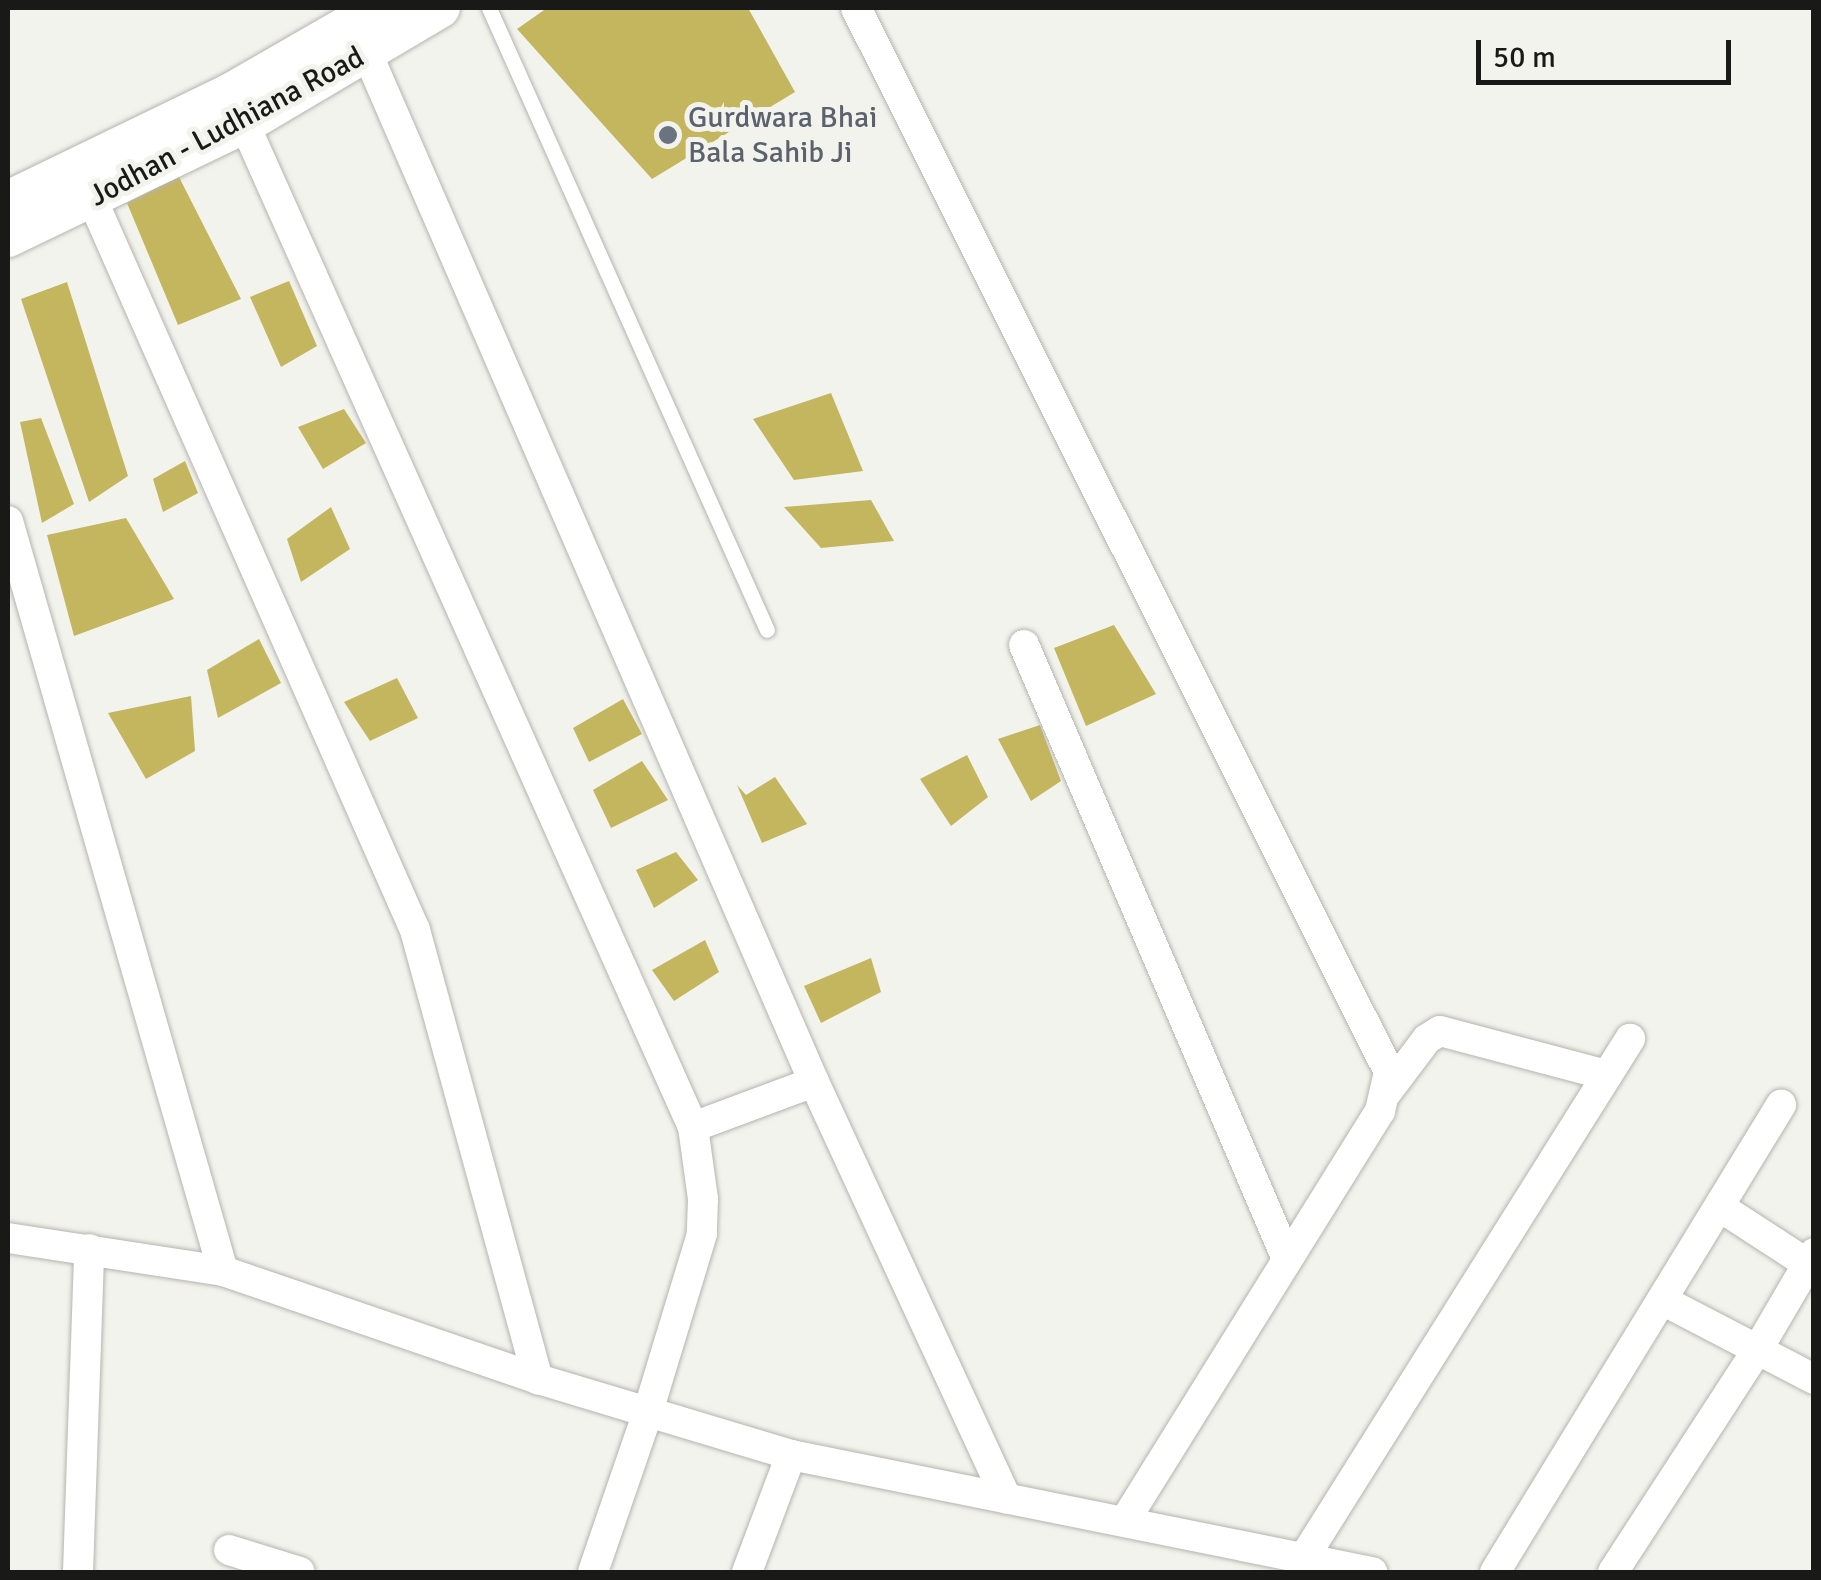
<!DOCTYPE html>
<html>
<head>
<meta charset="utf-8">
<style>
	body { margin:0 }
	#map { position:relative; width:1821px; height:1580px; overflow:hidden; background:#f3f3ed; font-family:Signika,sans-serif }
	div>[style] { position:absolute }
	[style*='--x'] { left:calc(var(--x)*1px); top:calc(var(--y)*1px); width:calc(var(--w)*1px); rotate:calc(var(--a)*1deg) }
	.building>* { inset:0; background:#c4b55f }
	.roads { filter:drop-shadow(0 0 2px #b5b4af) drop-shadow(0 0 2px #b5b4af) }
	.service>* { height:15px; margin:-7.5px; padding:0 7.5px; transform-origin:7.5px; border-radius:7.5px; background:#fff }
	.minor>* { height:30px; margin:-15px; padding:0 15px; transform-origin:15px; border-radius:15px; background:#fff }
	.tertiary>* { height:40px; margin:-20px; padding:0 20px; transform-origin:20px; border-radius:20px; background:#fff }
	.dots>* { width:28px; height:28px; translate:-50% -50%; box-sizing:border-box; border:5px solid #f3f3ed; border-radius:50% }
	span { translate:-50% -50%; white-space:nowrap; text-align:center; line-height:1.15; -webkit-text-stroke:10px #f3f3ed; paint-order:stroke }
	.worship-label { font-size:30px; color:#5b616d }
	.left { translate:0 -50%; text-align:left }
	.street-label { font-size:30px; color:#191917 }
	.frame { position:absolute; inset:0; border:10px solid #191917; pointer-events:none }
	.scale { position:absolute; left:1476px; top:40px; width:255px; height:45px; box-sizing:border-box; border:5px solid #191917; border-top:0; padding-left:12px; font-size:30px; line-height:35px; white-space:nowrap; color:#191917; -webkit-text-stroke:8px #f3f3ed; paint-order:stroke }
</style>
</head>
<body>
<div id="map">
	<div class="building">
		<i style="clip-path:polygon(547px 8px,748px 8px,795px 92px,652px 179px,517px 29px)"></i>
		<i style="clip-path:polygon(178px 175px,241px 299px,178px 325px,127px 203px)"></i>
		<i style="clip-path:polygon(289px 281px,317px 346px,281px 367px,250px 297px)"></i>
		<i style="clip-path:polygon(67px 282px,128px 476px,89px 502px,21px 299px)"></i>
		<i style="clip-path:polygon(831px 393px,863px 471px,794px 480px,753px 419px)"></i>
		<i style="clip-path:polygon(344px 409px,366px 443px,323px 469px,298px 427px)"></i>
		<i style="clip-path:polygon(41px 418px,74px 504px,42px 523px,20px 422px)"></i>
		<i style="clip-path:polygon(185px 461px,198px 493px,163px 512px,153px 479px)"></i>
		<i style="clip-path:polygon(871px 500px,894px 541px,821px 548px,784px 507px)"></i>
		<i style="clip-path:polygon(331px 507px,350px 549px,301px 582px,287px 539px)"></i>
		<i style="clip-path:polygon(126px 518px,174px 599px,74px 636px,47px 535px)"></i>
		<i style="clip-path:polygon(1114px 625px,1156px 694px,1086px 726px,1054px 648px)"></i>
		<i style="clip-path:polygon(259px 639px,281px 683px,218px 718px,207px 670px)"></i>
		<i style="clip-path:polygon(397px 678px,418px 718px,370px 741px,344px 702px)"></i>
		<i style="clip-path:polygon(191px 696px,195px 751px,146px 779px,108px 713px)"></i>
		<i style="clip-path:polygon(623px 699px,642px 734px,589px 762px,573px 728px)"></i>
		<i style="clip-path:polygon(1040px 725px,1061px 781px,1031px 801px,998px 739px)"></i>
		<i style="clip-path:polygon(967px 755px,988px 797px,951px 826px,920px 779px)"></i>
		<i style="clip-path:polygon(642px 761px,668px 800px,611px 828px,593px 790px)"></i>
		<i style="clip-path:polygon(775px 777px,807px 824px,762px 843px,737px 785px,746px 795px)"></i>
		<i style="clip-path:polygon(676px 852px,698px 880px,654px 908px,636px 870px)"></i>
		<i style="clip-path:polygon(705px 940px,719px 972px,674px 1001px,652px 970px)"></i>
		<i style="clip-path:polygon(871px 958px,881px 992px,821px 1023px,804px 986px)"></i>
	</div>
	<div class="roads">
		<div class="service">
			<i style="--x:489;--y:8;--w:681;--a:65.92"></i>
		</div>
		<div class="minor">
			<i style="--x:856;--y:8;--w:1190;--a:63.39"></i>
			<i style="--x:1389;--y:1072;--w:40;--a:103"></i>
			<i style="--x:1380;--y:1111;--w:482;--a:121.9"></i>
			<i style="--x:367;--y:53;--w:1122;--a:66.52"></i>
			<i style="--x:814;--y:1082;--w:459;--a:65.2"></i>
			<i style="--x:244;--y:123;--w:1100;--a:65.91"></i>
			<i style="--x:693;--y:1127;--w:73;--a:82.1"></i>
			<i style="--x:703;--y:1199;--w:35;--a:92"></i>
			<i style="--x:702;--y:1234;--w:186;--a:106.9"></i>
			<i style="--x:648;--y:1412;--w:149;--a:16.7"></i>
			<i style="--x:791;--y:1455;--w:593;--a:11.39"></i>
			<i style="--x:92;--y:199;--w:799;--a:66.16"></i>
			<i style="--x:415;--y:930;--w:466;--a:74.7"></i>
			<i style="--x:538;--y:1379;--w:115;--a:16.7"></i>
			<i style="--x:648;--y:1412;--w:169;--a:109"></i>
			<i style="--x:8;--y:521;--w:780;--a:74"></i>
			<i style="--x:1024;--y:645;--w:668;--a:66.81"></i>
			<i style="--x:1387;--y:1092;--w:66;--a:-53"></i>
			<i style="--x:1427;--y:1039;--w:15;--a:-32"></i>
			<i style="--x:1440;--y:1031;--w:173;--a:14.8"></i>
			<i style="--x:693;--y:1127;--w:129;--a:-20.4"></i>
			<i style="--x:1720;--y:1207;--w:112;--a:33"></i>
			<i style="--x:8;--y:1238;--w:218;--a:8.7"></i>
			<i style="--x:223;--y:1271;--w:333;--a:18.9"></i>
			<i style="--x:1664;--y:1301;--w:169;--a:27.5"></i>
			<i style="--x:229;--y:1550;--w:74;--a:17.2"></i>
			<i style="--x:1305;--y:1556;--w:611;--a:-57.85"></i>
			<i style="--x:78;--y:1572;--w:323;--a:-88"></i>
			<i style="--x:747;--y:1572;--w:125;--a:-69.4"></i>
			<i style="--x:1495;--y:1572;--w:548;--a:-58.52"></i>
			<i style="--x:1613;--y:1572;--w:266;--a:-57"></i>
			<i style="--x:1758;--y:1349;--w:111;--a:-59.7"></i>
		</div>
		<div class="tertiary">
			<i style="--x:8;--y:201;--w:248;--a:-25.8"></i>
			<i style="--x:231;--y:93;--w:171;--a:-29.9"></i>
			<i style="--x:8;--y:237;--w:265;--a:-25.7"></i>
			<i style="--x:247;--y:122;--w:224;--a:-30.6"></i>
		</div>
	</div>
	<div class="dots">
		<i style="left:668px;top:135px;background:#6b7280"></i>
	</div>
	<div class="worship-label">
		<span class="left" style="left:688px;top:135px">Gurdwara Bhai<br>Bala Sahib Ji</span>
	</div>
	<div class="street-label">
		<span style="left:227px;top:127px;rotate:-28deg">Jodhan - Ludhiana Road</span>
	</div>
	<div class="frame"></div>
	<div class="scale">50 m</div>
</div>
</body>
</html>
